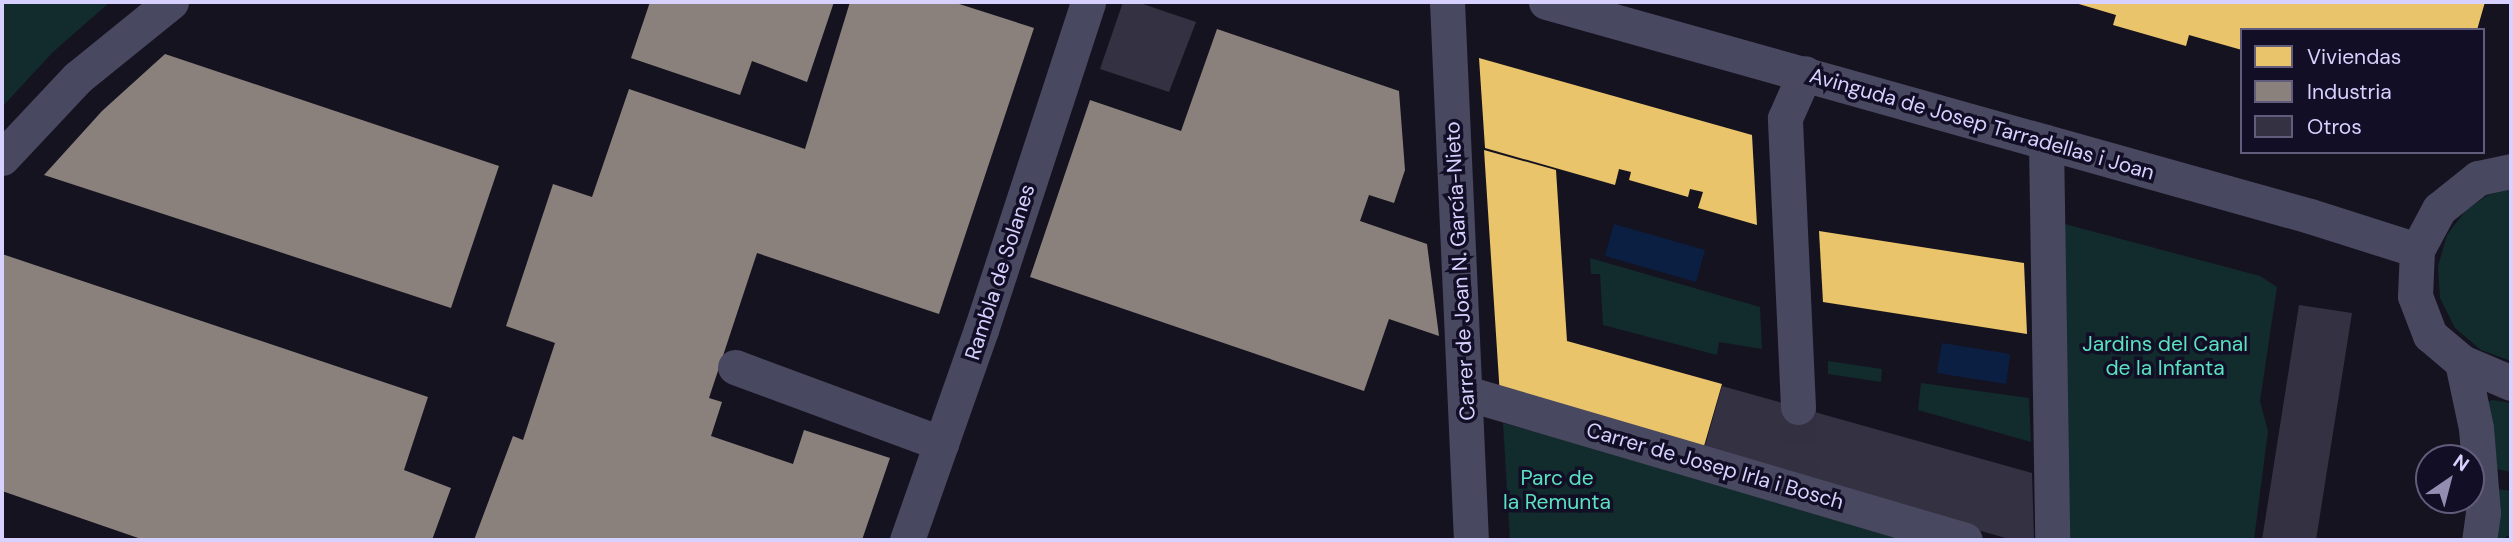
<!DOCTYPE html>
<html>
<head>
<meta charset="utf-8">
<style>
	body { margin:0 }
	#map { position:relative; width:2513px; height:542px; overflow:hidden; background:#161320; font-family:"DM Sans",sans-serif }
	div>[style] { position:absolute }
	[style*='--x'] { left:calc(var(--x)*1px); top:calc(var(--y)*1px); width:calc(var(--w)*1px); rotate:calc(var(--a)*1deg) }
	.green>* { inset:0; background:#122b2c }
	.water>* { inset:0; background:#0b1f43 }
	.homes>* { inset:0; background:#e9c46a }
	.industry>* { inset:0; background:#8a817c }
	.building>* { inset:0; background:#343142 }
	.minor-tunnel>* { height:35px; margin-top:-17.5px; transform-origin:0; background:repeating-linear-gradient(90deg,#333041 0 35px,transparent 0 53px) }
	.minor>* { height:35px; margin:-17.5px; padding:0 17.5px; transform-origin:17.5px; border-radius:17.5px; background:#494861 }
	span { translate:-50% -50%; white-space:nowrap; text-align:center; line-height:1.15; -webkit-text-stroke:7px #120e25; paint-order:stroke }
	.street-label { font-size:21px; color:#d7d1ff }
	.park-label { font-size:21px; color:#5ae2c1 }
	.frame { position:absolute; inset:0; border:4px solid #d7d1ff; pointer-events:none }
	.legend { position:absolute; left:2240px; top:28px; width:245px; height:126px; box-sizing:border-box; background:#120e25; border:2px solid #615c7c; margin:0; padding:9px 12px; list-style:none; font-size:21px; color:#d7d1ff }
	.legend li { display:flex; align-items:center; gap:14px; height:35px }
	.legend b { width:35px; border:2px solid #615c7c }
	.north { position:absolute; left:2415px; top:444px; width:70px; height:70px; box-sizing:border-box; background:#120e25; border:2px solid #615c7c; border-radius:50%; rotate:35deg; font-size:19px; font-weight:700; line-height:28px; text-align:center; color:#d7d1ff }
	.north::after { content:''; display:block; margin:auto; width:24px; height:32px; background:#938eb1; clip-path:polygon(50% 0,100% 100%,50% 72%,0 100%) }
</style>
</head>
<body>
<div id="map">
	<div class="green">
		<i style="clip-path:polygon(2px 2px,110px 2px,53px 52px,2px 107px)"></i>
		<i style="clip-path:polygon(2511px 189px,2511px 361px,2481px 350px,2455px 328px,2440px 298px,2438px 266px,2447px 235px,2466px 210px,2488px 195px)"></i>
		<i style="clip-path:polygon(2061px 223px,2260px 276px,2277px 287px,2260px 401px,2268px 431px,2254px 540px,2069px 540px)"></i>
		<i style="clip-path:polygon(1590px 258px,1760px 307px,1762px 349px,1719px 342px,1717px 355px,1603px 325px,1600px 274px,1591px 274px)"></i>
		<i style="clip-path:polygon(1828px 361px,1882px 369px,1881px 382px,1828px 374px)"></i>
		<i style="clip-path:polygon(1921px 383px,2029px 398px,2031px 442px,1918px 410px)"></i>
		<i style="clip-path:polygon(2492px 400px,2511px 403px,2511px 472px,2497px 469px,2488px 402px)"></i>
		<i style="clip-path:polygon(1503px 423px,1791px 503px,1922px 540px,1510px 540px)"></i>
		<i style="clip-path:polygon(2497px 489px,2511px 491px,2511px 534px,2501px 540px,2495px 540px)"></i>
	</div>
	<div class="water">
		<i style="clip-path:polygon(1614px 224px,1705px 250px,1696px 282px,1605px 256px)"></i>
		<i style="clip-path:polygon(1942px 343px,2010px 354px,2006px 384px,1937px 373px)"></i>
	</div>
	<div class="homes">
		<i style="clip-path:polygon(2072px 2px,2485px 2px,2477px 30px,2242px 30px,2242px 50px,2189px 35px,2186px 46px,2113px 25px,2116px 15px)"></i>
		<i style="clip-path:polygon(1479px 58px,1752px 135px,1757px 225px,1698px 208px,1703px 192px,1690px 189px,1688px 197px,1629px 180px,1631px 172px,1619px 169px,1615px 185px,1485px 148px)"></i>
		<i style="clip-path:polygon(1484px 150px,1556px 170px,1567px 341px,1722px 384px,1702px 453px,1500px 396px)"></i>
		<i style="clip-path:polygon(1819px 231px,2024px 263px,2027px 334px,1823px 302px)"></i>
	</div>
	<div class="industry">
		<i style="clip-path:polygon(650px 2px,834px 2px,807px 82px,752px 61px,740px 95px,631px 58px)"></i>
		<i style="clip-path:polygon(850px 2px,953px 2px,1034px 28px,939px 314px,757px 253px,709px 398px,722px 402px,711px 436px,793px 464px,804px 430px,890px 458px,862px 540px,474px 540px,513px 436px,523px 440px,555px 343px,506px 326px,553px 184px,592px 197px,629px 89px,805px 149px)"></i>
		<i style="clip-path:polygon(1217px 29px,1399px 91px,1405px 170px,1394px 203px,1369px 195px,1360px 221px,1427px 244px,1439px 336px,1389px 319px,1364px 391px,1030px 277px,1090px 100px,1181px 131px)"></i>
		<i style="clip-path:polygon(165px 54px,499px 166px,451px 308px,44px 175px,102px 111px)"></i>
		<i style="clip-path:polygon(2px 254px,428px 397px,404px 470px,451px 488px,432px 540px,144px 540px,2px 491px)"></i>
	</div>
	<div class="building">
		<i style="clip-path:polygon(1123px 2px,1137px 2px,1196px 22px,1169px 92px,1100px 69px)"></i>
		<i style="clip-path:polygon(2299px 305px,2352px 313px,2316px 540px,2262px 540px)"></i>
		<i style="clip-path:polygon(1722px 386px,2032px 473px,2034px 540px,2013px 540px,1703px 453px)"></i>
	</div>
	<div class="minor-tunnel">
		<i style="--x:1798;--y:407;--w:73;--a:87.6"></i>
	</div>
	<div class="minor">
		<i style="--x:1447;--y:2;--w:539;--a:87.45"></i>
		<i style="--x:1546;--y:2;--w:793;--a:15.65"></i>
		<i style="--x:2310;--y:216;--w:112;--a:17.6"></i>
		<i style="--x:2046;--y:142;--w:398;--a:89.1"></i>
		<i style="--x:2;--y:158;--w:110;--a:-46.8"></i>
		<i style="--x:77;--y:78;--w:121;--a:-39"></i>
		<i style="--x:2511;--y:171;--w:34;--a:168"></i>
		<i style="--x:2478;--y:178;--w:50;--a:141.5"></i>
		<i style="--x:2439;--y:209;--w:47;--a:118.2"></i>
		<i style="--x:2417;--y:250;--w:46;--a:92.5"></i>
		<i style="--x:2415;--y:296;--w:42;--a:69"></i>
		<i style="--x:2430;--y:335;--w:42;--a:40.2"></i>
		<i style="--x:2462;--y:362;--w:53;--a:23.2"></i>
		<i style="--x:2462;--y:362;--w:67;--a:78"></i>
		<i style="--x:2476;--y:428;--w:85;--a:85.3"></i>
		<i style="--x:2483;--y:513;--w:27;--a:98"></i>
		<i style="--x:735;--y:367;--w:220;--a:20.3"></i>
		<i style="--x:1466;--y:393;--w:520;--a:16.41"></i>
		<i style="--x:1798;--y:407;--w:289;--a:-92.6"></i>
		<i style="--x:1785;--y:118;--w:49;--a:-66"></i>
		<i style="--x:907;--y:540;--w:223;--a:-70.6"></i>
		<i style="--x:981;--y:330;--w:345;--a:-71.9"></i>
	</div>
	<div class="street-label">
		<span style="left:1982px;top:124px;rotate:16deg">Avinguda de Josep Tarradellas i Joan</span>
		<span style="left:1460px;top:271px;rotate:-93deg">Carrer de Joan N. García-Nieto</span>
		<span style="left:1000px;top:272px;rotate:-72deg">Rambla de Solanes</span>
		<span style="left:1715px;top:466px;rotate:16deg">Carrer de Josep Irla i Bosch</span>
	</div>
	<div class="park-label">
		<span style="left:2165px;top:356px">Jardins del Canal<br>de la Infanta</span>
		<span style="left:1557px;top:490px">Parc de<br>la Remunta</span>
	</div>
	<div class="frame"></div>
	<ul class="legend">
	<li><b style="height:19px;background:#e9c46a"></b>Viviendas</li>
	<li><b style="height:19px;background:#8a817c"></b>Industria</li>
	<li><b style="height:19px;background:#343142"></b>Otros</li>
	</ul>
	<div class="north">N</div>
</div>
</body>
</html>
